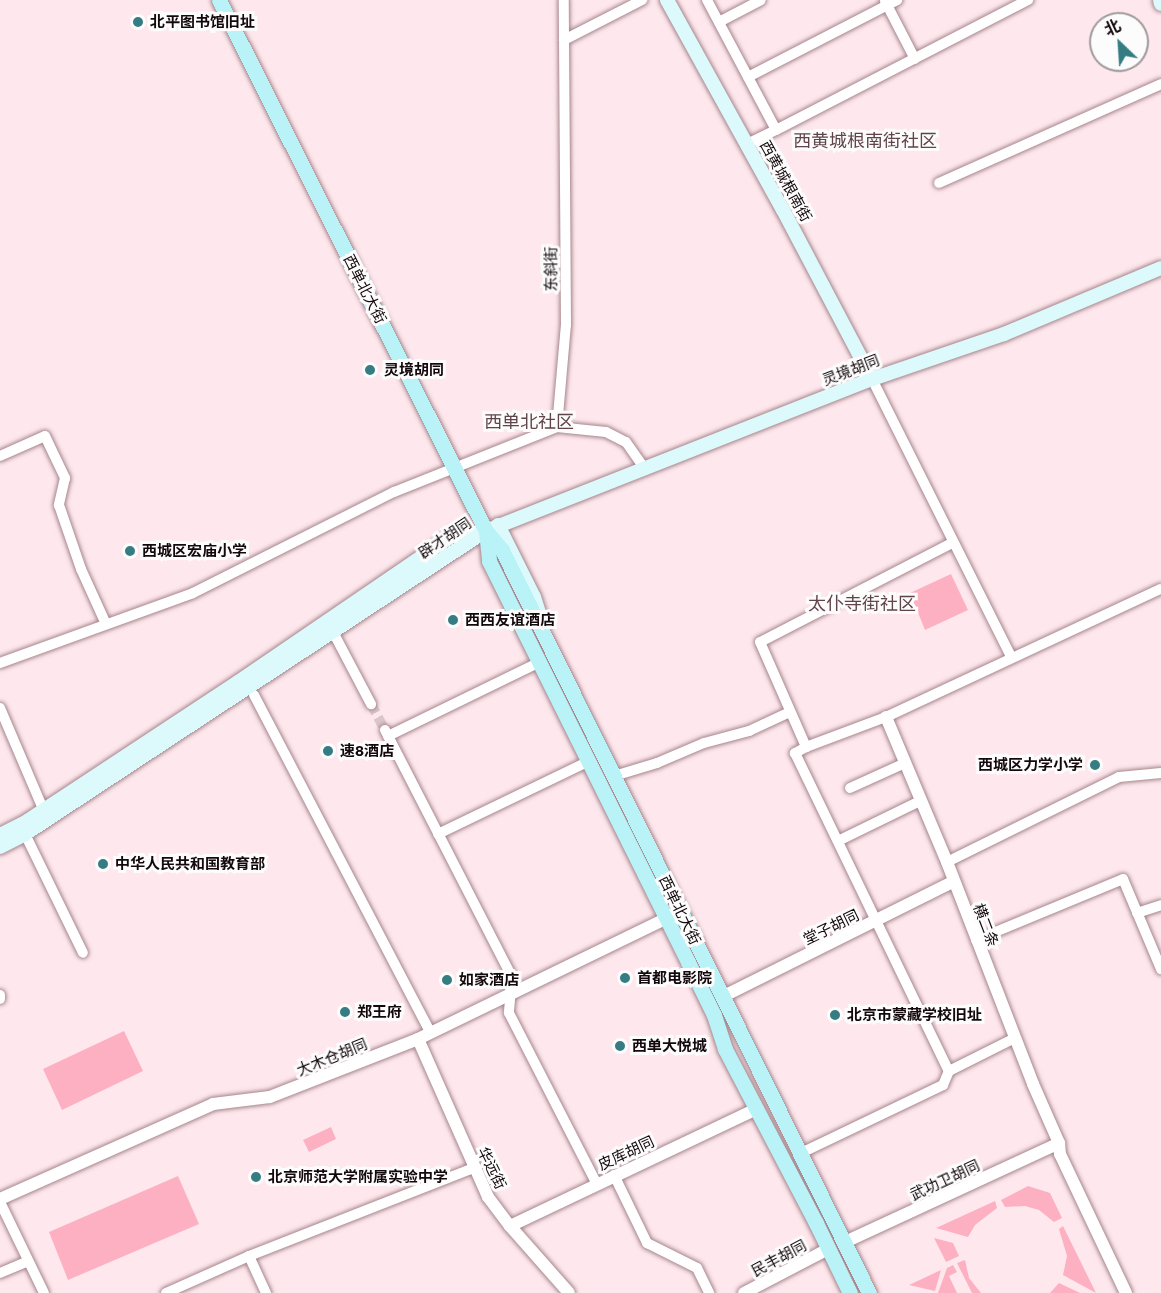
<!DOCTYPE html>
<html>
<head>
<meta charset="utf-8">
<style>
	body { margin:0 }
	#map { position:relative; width:1161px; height:1293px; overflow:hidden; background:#fee8ed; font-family:"IBM Plex Sans","Noto Sans SC",sans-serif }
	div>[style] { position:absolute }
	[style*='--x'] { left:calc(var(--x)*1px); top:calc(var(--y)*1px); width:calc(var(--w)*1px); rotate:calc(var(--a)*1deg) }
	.green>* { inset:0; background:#fdb0c2 }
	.minor-tunnel>* { height:10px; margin-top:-5px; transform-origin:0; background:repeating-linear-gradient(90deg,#dbc6cb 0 10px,transparent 0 15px) }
	.roads { filter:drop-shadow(0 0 2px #a6858c) drop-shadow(0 0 2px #a6858c) }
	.minor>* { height:10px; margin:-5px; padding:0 5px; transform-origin:5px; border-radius:5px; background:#fff }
	.tertiary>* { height:12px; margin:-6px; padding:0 6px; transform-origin:6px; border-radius:6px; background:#fff }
	.secondary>* { height:14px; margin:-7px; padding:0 7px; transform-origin:7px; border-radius:7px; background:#dcf9fb }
	.primary>* { height:15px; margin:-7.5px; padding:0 7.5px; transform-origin:7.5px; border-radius:7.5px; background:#b9f2f7 }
	.dots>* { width:16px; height:16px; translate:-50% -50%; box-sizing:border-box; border:3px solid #fcfcfc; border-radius:50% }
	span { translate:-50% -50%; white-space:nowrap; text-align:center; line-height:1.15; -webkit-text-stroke:6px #fcfcfc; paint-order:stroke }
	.poi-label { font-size:15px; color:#13080b; font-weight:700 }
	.left { translate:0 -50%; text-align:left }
	.right { translate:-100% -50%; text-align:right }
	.street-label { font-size:15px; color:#13080b }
	.quarter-label { font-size:18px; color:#61444b }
	.north { position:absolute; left:1089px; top:12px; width:60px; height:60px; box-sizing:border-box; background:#fcfcfc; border:2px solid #9f9a9c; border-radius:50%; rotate:335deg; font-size:16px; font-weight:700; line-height:24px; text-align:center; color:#13080b }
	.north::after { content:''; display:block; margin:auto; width:21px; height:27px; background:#357d83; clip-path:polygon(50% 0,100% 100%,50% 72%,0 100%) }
</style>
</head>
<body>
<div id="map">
	<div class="green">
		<i style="clip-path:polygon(951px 574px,968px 610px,925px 630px,910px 593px)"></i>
		<i style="clip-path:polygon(124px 1031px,143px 1071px,62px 1110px,43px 1069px)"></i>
		<i style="clip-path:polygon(331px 1127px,336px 1139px,309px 1152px,303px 1140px)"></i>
		<i style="clip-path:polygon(178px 1176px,199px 1224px,68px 1280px,49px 1232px)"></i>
		<i style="clip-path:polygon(1028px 1186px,1050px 1193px,1062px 1218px,1054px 1222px,1039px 1210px,1025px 1206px,1005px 1207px,1001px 1200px)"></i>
		<i style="clip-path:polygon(995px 1201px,997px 1208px,975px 1225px,968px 1237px,936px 1228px)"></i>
		<i style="clip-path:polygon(1063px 1226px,1096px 1293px,1063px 1275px,1067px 1256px,1059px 1229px)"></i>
		<i style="clip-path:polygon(934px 1238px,953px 1243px,959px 1256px,946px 1262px)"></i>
		<i style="clip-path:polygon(965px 1260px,969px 1278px,981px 1293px,972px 1293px,957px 1263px)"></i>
		<i style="clip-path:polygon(953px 1265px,957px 1272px,949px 1276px,957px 1293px,938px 1293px,947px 1268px)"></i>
		<i style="clip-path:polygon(941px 1270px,935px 1291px,909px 1285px)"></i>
		<i style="clip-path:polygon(1059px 1283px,1080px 1293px,1050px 1293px)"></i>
	</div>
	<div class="minor-tunnel">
		<i style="--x:371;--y:704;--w:30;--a:62"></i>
	</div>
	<div class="roads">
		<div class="minor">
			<i style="--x:707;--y:0;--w:147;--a:62"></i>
			<i style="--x:776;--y:130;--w:284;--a:-27.3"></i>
			<i style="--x:885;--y:1;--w:65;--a:62.7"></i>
			<i style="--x:719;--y:22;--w:47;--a:-27.6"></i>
			<i style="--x:564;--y:40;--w:88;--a:-27.1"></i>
			<i style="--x:748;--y:77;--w:168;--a:-27.3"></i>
			<i style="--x:747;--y:144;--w:32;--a:-26"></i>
			<i style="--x:939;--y:183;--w:243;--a:-24"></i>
			<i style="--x:872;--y:379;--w:311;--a:63.4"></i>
			<i style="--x:557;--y:427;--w:49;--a:5.8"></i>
			<i style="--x:606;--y:432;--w:22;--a:27"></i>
			<i style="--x:626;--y:442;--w:32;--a:55"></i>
			<i style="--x:0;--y:456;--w:49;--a:-24"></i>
			<i style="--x:45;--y:436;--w:47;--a:64.5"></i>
			<i style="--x:65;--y:478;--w:28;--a:103"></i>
			<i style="--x:59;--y:505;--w:68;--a:71"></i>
			<i style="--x:81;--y:569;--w:60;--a:65.6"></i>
			<i style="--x:952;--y:543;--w:216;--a:152.7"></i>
			<i style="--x:760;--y:642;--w:115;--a:66.3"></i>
			<i style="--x:806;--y:747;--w:85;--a:-20.6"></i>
			<i style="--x:886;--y:717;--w:303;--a:-25"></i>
			<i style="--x:332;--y:630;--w:84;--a:62.2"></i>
			<i style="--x:0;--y:663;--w:205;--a:-19.9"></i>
			<i style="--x:193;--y:593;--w:225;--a:-26.7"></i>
			<i style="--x:394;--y:492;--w:175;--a:-21.7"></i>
			<i style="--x:557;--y:427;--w:102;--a:-85"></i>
			<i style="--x:566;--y:325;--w:325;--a:-90.4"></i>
			<i style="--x:254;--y:695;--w:379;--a:62.4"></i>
			<i style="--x:0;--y:708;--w:117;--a:66.9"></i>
			<i style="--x:385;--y:730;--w:278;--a:62.8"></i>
			<i style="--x:512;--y:977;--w:36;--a:95"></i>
			<i style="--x:509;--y:1013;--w:192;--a:62.8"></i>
			<i style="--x:388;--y:736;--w:169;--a:-26"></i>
			<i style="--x:806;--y:747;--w:13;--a:151"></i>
			<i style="--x:795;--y:753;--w:353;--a:64.2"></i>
			<i style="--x:614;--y:776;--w:45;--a:-16.8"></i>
			<i style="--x:657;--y:763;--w:51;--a:-23.1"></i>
			<i style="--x:704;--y:743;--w:47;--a:-14.9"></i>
			<i style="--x:749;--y:731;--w:45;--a:-24.9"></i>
			<i style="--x:850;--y:788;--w:60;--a:-24.4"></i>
			<i style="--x:25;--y:834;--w:132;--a:64"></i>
			<i style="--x:438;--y:834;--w:168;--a:-25.8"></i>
			<i style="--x:840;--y:840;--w:89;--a:-26"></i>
			<i style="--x:947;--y:862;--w:192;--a:-26.3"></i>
			<i style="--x:1119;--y:777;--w:42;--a:-5.4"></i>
			<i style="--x:1137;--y:913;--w:25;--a:-18"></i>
			<i style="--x:976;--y:940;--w:159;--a:-22.5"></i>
			<i style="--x:1123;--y:879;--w:98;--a:67.1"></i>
			<i style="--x:0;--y:995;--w:4;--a:90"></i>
			<i style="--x:799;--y:1154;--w:160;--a:-25.6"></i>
			<i style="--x:943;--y:1085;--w:15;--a:-67"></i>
			<i style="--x:949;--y:1071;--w:74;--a:-26.6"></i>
			<i style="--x:614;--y:1175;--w:76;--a:64.1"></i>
			<i style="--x:647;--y:1243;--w:56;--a:26.6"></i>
			<i style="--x:697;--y:1268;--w:28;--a:64"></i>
			<i style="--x:0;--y:1202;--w:101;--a:64.2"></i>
			<i style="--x:249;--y:1256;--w:41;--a:65.3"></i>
			<i style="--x:0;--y:1273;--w:30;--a:-23"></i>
			<i style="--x:166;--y:1293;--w:91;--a:-24"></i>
			<i style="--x:249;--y:1256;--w:242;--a:-21.4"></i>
		</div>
		<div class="tertiary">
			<i style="--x:886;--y:717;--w:157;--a:67.2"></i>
			<i style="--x:947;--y:862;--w:238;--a:68.8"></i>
			<i style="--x:1033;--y:1084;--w:64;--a:66.2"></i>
			<i style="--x:1059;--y:1143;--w:11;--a:85"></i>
			<i style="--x:1060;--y:1154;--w:154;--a:64.6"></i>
			<i style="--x:722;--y:997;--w:258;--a:-26.5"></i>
			<i style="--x:418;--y:1039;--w:173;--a:66.1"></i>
			<i style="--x:488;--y:1197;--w:36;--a:53"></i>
			<i style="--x:510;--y:1226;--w:89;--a:48.6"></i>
			<i style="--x:0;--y:1199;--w:233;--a:-24"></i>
			<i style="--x:213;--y:1104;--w:57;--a:-7"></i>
			<i style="--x:270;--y:1097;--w:159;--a:-21.4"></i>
			<i style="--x:418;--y:1039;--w:277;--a:-25.9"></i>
			<i style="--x:510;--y:1226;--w:272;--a:-25.4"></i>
			<i style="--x:843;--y:1243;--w:238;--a:-24.8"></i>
			<i style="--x:744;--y:1293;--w:95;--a:-27.6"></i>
		</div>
		<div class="secondary">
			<i style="--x:667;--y:0;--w:240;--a:61.1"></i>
			<i style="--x:783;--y:210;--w:191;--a:62.2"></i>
			<i style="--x:1160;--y:0;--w:4;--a:76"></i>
			<i style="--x:498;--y:525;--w:80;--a:63.4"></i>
			<i style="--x:534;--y:597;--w:19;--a:72"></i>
			<i style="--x:0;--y:835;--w:30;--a:-27"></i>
			<i style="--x:27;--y:821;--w:253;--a:-33.4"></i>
			<i style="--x:238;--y:682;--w:259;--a:-34.3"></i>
			<i style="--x:452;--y:536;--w:34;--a:-8"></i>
			<i style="--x:486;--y:531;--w:415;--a:-21.5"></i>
			<i style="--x:872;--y:379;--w:139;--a:-18.8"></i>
			<i style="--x:1004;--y:334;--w:170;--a:-22.8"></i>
			<i style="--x:0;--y:847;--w:28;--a:-27"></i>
			<i style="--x:25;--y:834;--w:549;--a:-33.34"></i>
		</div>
		<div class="primary">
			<i style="--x:219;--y:0;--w:594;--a:63.31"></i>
			<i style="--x:486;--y:531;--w:25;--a:50"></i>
			<i style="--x:502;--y:550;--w:829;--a:63.71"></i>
			<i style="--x:486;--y:531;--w:30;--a:84"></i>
			<i style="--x:489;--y:561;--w:448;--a:63.6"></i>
			<i style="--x:688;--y:962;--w:59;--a:63.9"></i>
			<i style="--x:714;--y:1015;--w:36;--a:72"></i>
			<i style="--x:725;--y:1049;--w:196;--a:62.4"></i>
			<i style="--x:816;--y:1223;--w:78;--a:64.1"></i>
		</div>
	</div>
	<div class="dots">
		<i style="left:138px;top:22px;background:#357d83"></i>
		<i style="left:370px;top:370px;background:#357d83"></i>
		<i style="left:130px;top:551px;background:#357d83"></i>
		<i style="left:453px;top:620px;background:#357d83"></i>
		<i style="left:328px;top:751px;background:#357d83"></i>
		<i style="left:1095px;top:765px;background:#357d83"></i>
		<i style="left:103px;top:864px;background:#357d83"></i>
		<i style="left:625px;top:978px;background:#357d83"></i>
		<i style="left:447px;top:980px;background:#357d83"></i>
		<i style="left:345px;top:1012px;background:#357d83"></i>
		<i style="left:835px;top:1015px;background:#357d83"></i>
		<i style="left:620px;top:1046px;background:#357d83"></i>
		<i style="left:256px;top:1177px;background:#357d83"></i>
	</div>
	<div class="poi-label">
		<span class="left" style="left:150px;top:22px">北平图书馆旧址</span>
		<span class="left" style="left:384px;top:370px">灵境胡同</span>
		<span class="left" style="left:142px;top:551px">西城区宏庙小学</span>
		<span class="left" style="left:465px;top:620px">西西友谊酒店</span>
		<span class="left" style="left:340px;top:751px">速8酒店</span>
		<span class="right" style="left:1083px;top:765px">西城区力学小学</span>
		<span class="left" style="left:115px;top:864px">中华人民共和国教育部</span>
		<span class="left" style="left:637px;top:978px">首都电影院</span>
		<span class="left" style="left:459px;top:980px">如家酒店</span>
		<span class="left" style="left:357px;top:1012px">郑王府</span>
		<span class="left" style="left:847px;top:1015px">北京市蒙藏学校旧址</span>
		<span class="left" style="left:632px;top:1046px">西单大悦城</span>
		<span class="left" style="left:268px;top:1177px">北京师范大学附属实验中学</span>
	</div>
	<div class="street-label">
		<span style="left:786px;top:181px;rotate:61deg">西黄城根南街</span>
		<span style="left:551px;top:269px;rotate:-90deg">东斜街</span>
		<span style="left:365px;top:289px;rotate:63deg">西单北大街</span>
		<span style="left:851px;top:370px;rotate:-21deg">灵境胡同</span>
		<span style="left:445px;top:538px;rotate:-34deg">辟才胡同</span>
		<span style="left:680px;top:910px;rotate:64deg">西单北大街</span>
		<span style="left:986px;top:925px;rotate:69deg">横二条</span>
		<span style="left:831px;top:927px;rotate:-26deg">堂子胡同</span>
		<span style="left:332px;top:1057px;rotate:-22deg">大木仓胡同</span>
		<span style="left:626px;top:1153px;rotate:-25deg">皮库胡同</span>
		<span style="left:492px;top:1168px;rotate:64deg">华远街</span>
		<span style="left:945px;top:1180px;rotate:-25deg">武功卫胡同</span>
		<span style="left:779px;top:1258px;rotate:-28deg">民丰胡同</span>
	</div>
	<div class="quarter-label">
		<span style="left:865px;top:141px">西黄城根南街社区</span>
		<span style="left:529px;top:422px">西单北社区</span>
		<span style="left:862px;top:604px">太仆寺街社区</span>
	</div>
	<div class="north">北</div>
</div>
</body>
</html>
